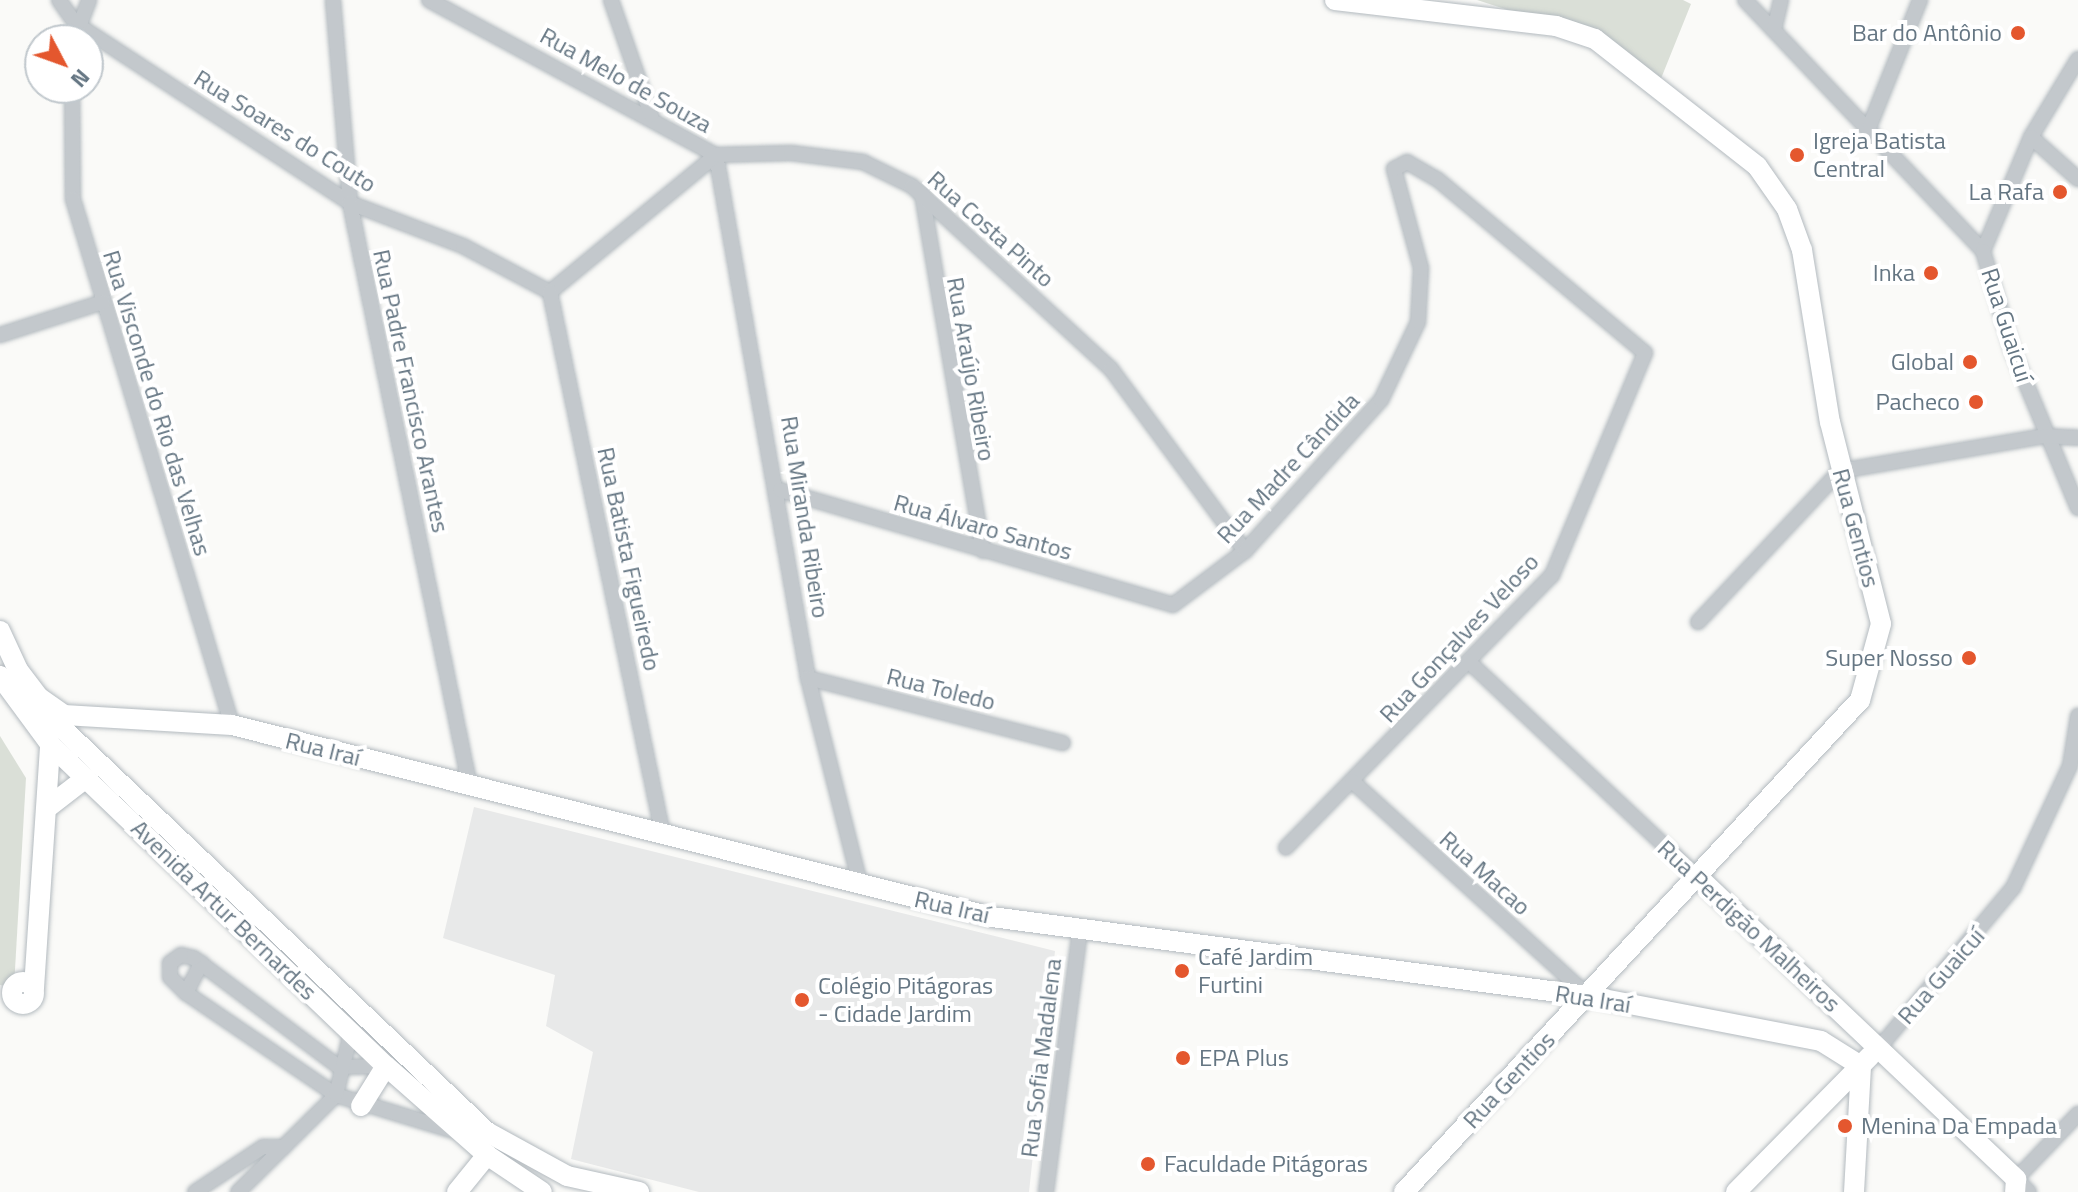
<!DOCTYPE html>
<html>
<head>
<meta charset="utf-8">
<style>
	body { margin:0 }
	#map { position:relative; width:2078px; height:1192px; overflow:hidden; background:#fafaf8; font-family:"Titillium Web",sans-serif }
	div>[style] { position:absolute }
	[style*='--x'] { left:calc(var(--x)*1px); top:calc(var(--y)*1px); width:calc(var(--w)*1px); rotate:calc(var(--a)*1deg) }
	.built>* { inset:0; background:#e8e9e9 }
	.green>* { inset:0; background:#dadfd7 }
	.roads { filter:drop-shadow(0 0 2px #b3babf) drop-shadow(0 0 2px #b3babf) }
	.street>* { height:14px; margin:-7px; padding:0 7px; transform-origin:7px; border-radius:7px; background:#c3c8cc }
	.secondary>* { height:20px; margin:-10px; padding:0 10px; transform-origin:10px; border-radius:10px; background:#fff }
	.secondary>.ring { margin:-10px; padding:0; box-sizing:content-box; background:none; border:20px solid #fff; border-radius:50% }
	.dots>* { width:22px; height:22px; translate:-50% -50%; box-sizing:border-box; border:4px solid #fff; border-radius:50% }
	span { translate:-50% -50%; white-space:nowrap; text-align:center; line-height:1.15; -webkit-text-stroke:8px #fff; paint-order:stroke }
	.poi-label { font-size:24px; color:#657683 }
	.right { translate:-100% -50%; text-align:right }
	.left { translate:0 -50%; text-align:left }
	.street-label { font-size:24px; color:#657683 }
	.north { position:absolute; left:24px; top:24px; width:80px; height:80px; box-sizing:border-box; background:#fff; border:2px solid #c1c8cd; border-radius:50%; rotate:131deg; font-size:22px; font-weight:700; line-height:32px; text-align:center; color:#657683 }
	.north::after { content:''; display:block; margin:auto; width:28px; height:36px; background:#e4572e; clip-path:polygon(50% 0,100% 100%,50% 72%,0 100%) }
</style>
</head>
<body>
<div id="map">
	<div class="built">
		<i style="clip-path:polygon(474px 807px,1055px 951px,1029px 1192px,699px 1192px,571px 1159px,593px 1052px,546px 1026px,555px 975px,443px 938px)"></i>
	</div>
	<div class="green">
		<i style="clip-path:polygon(1477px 0,1683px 0,1691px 4px,1660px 81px,1589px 36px)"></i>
		<i style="clip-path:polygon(0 736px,26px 778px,14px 987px,0 985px)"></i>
	</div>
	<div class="roads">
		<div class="street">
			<i style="--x:59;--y:0;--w:28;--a:55"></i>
			<i style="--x:75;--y:23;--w:329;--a:33.2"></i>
			<i style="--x:350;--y:203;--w:121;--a:20.8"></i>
			<i style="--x:463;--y:246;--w:98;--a:27.9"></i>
			<i style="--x:333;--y:0;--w:204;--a:85.2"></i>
			<i style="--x:350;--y:203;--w:596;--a:78.39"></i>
			<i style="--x:429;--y:0;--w:326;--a:28.4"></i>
			<i style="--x:716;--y:155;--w:531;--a:80.02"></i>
			<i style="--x:808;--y:678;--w:212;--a:75.8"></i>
			<i style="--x:611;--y:0;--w:122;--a:70.8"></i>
			<i style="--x:1745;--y:0;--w:346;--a:46.5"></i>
			<i style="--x:1774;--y:30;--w:31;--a:-77"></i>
			<i style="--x:74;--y:40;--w:43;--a:-69.4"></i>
			<i style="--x:2078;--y:59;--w:91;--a:121.1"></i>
			<i style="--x:2031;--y:137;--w:124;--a:112.8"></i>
			<i style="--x:1983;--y:251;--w:105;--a:73.5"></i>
			<i style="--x:2013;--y:352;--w:169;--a:67.4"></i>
			<i style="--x:72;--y:88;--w:111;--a:89.5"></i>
			<i style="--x:73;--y:199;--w:550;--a:73.18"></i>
			<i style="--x:1870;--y:125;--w:135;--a:-68.2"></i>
			<i style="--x:2031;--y:137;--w:63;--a:41.8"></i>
			<i style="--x:922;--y:194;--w:362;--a:80.3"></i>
			<i style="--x:550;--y:292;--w:215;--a:-39.5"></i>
			<i style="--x:716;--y:155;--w:75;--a:-1.5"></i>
			<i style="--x:791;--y:153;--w:73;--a:7.1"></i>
			<i style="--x:863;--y:162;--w:55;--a:26.1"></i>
			<i style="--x:912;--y:186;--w:270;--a:42.6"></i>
			<i style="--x:1111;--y:369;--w:226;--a:53.6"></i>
			<i style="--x:550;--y:292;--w:555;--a:78.24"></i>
			<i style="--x:0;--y:335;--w:108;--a:-17.8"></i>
			<i style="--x:780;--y:490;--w:409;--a:16.3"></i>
			<i style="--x:1173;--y:605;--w:90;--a:-36.9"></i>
			<i style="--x:1245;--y:551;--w:203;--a:-48"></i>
			<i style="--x:1381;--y:400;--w:86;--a:-64.6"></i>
			<i style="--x:1418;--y:322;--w:54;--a:-86.8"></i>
			<i style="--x:1421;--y:268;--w:103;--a:-105.3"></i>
			<i style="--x:1394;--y:169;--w:15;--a:-28"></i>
			<i style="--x:1407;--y:162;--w:34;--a:30"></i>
			<i style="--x:1437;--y:179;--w:271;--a:39.9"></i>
			<i style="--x:1645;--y:353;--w:241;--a:112.7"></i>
			<i style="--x:1552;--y:575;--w:381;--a:134.3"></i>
			<i style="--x:1698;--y:622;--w:207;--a:-46.8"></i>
			<i style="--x:1840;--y:471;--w:207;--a:-9.7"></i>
			<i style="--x:2044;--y:436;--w:34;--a:3"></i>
			<i style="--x:1468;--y:661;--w:316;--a:43.2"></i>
			<i style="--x:808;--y:678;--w:263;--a:14.3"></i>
			<i style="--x:1352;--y:781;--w:319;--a:42.3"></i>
			<i style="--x:186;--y:993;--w:34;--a:-63"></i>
			<i style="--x:1879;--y:1048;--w:209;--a:-50.1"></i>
			<i style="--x:2013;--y:888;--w:135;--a:-65"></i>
			<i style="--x:2070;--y:766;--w:51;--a:-80.9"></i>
			<i style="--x:386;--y:1066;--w:47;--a:178.8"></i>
			<i style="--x:339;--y:1067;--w:181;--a:-143.1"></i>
			<i style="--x:194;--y:958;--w:13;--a:-167"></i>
			<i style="--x:181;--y:955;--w:14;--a:144"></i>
			<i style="--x:170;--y:963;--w:14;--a:90"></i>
			<i style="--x:170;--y:977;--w:23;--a:45"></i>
			<i style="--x:186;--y:993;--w:181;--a:34.2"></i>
			<i style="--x:336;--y:1095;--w:130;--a:17"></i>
			<i style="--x:195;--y:1192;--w:82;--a:-33.5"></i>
			<i style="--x:263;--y:1147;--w:21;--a:0"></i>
			<i style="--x:238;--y:1192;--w:138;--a:-44.7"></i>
			<i style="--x:336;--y:1095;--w:65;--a:-76.6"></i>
			<i style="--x:1046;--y:1192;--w:264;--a:-82.6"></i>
			<i style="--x:2029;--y:1192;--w:18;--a:-135"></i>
			<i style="--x:2016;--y:1179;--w:90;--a:-46.4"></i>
		</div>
		<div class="secondary">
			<i style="--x:1335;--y:0;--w:223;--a:6.7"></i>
			<i style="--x:1556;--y:26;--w:41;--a:18.4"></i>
			<i style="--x:1595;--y:39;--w:206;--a:38.1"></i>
			<i style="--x:1757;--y:166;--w:52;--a:55.1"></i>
			<i style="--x:1787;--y:209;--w:44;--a:69.9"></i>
			<i style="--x:1802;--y:250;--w:174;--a:80.8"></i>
			<i style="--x:1830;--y:422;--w:208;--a:75.8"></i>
			<i style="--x:1881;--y:624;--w:79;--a:105.4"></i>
			<i style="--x:1860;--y:700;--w:671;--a:132.83"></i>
			<i style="--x:0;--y:631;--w:43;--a:65.2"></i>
			<i style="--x:18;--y:670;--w:73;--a:52.8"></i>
			<i style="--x:62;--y:728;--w:586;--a:43.55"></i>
			<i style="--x:487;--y:1132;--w:91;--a:28.8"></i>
			<i style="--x:567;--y:1176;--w:74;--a:12.5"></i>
			<i style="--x:0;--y:676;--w:84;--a:53.7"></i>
			<i style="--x:50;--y:744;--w:465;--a:43.8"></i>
			<i style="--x:386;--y:1066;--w:135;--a:41.4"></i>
			<i style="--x:487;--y:1155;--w:66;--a:33.9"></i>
			<i style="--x:34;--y:694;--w:37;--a:35"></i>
			<i style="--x:64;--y:715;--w:168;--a:3.4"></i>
			<i style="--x:232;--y:725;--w:784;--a:14.18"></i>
			<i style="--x:992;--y:917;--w:601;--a:7.55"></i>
			<i style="--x:1588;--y:996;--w:237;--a:10.9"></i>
			<i style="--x:1821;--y:1041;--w:47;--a:32"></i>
			<i style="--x:47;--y:808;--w:49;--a:-37.6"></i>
			<i style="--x:1698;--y:877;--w:439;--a:43.5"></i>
			<i style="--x:2016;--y:1179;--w:13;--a:94"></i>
			<i class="ring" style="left:12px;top:982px;width:2px;height:2px"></i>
			<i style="--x:34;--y:988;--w:245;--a:-86.2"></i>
			<i style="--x:361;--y:1106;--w:47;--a:-58"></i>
			<i style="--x:457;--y:1192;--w:48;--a:-51"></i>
			<i style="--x:1736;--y:1192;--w:191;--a:-45.4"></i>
			<i style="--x:1854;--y:1192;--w:126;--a:-86.8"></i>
		</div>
	</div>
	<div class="dots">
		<i style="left:2018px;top:33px;background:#e4572e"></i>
		<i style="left:1797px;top:155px;background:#e4572e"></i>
		<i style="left:2060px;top:192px;background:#e4572e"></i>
		<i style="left:1931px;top:273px;background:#e4572e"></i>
		<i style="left:1970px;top:362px;background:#e4572e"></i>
		<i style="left:1976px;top:402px;background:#e4572e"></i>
		<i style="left:1969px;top:658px;background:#e4572e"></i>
		<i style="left:1182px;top:971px;background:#e4572e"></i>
		<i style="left:802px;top:1000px;background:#e4572e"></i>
		<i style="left:1183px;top:1058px;background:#e4572e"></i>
		<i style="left:1845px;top:1126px;background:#e4572e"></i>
		<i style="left:1148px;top:1164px;background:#e4572e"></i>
	</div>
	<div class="poi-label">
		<span class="right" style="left:2002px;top:33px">Bar do Antônio</span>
		<span class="left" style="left:1813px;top:155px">Igreja Batista<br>Central</span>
		<span class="right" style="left:2044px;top:192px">La Rafa</span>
		<span class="right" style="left:1915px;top:273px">Inka</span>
		<span class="right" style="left:1954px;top:362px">Global</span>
		<span class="right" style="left:1960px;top:402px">Pacheco</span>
		<span class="right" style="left:1953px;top:658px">Super Nosso</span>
		<span class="left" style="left:1198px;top:971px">Café Jardim<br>Furtini</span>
		<span class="left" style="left:818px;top:1000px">Colégio Pitágoras<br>- Cidade Jardim</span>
		<span class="left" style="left:1199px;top:1058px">EPA Plus</span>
		<span class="left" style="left:1861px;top:1126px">Menina Da Empada</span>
		<span class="left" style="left:1164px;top:1164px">Faculdade Pitágoras</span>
	</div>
	<div class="street-label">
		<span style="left:626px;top:80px;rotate:29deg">Rua Melo de Souza</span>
		<span style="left:285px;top:131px;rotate:32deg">Rua Soares do Couto</span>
		<span style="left:991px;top:229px;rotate:42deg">Rua Costa Pinto</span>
		<span style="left:2007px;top:325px;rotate:72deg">Rua Guaicuí</span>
		<span style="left:971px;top:369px;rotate:80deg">Rua Araújo Ribeiro</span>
		<span style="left:411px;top:391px;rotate:78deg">Rua Padre Francisco Arantes</span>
		<span style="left:157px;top:403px;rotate:73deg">Rua Visconde do Rio das Velhas</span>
		<span style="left:1288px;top:468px;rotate:-47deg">Rua Madre Cândida</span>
		<span style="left:805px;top:517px;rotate:81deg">Rua Miranda Ribeiro</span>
		<span style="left:983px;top:527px;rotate:16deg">Rua Álvaro Santos</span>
		<span style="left:1856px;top:528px;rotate:75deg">Rua Gentios</span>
		<span style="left:629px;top:559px;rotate:78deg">Rua Batista Figueiredo</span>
		<span style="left:1459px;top:638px;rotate:-47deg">Rua Gonçalves Veloso</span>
		<span style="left:941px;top:689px;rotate:14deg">Rua Toledo</span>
		<span style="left:323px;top:749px;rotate:14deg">Rua Iraí</span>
		<span style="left:1485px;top:873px;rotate:42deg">Rua Macao</span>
		<span style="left:952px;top:907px;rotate:13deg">Rua Iraí</span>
		<span style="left:224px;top:910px;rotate:44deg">Avenida Artur Bernardes</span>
		<span style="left:1749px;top:926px;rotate:43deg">Rua Perdigão Malheiros</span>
		<span style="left:1941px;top:976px;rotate:-49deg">Rua Guaicuí</span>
		<span style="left:1593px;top:999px;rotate:9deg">Rua Iraí</span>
		<span style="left:1041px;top:1058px;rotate:-83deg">Rua Sofia Madalena</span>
		<span style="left:1509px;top:1080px;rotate:-47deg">Rua Gentios</span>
	</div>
	<div class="north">N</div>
</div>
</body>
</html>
